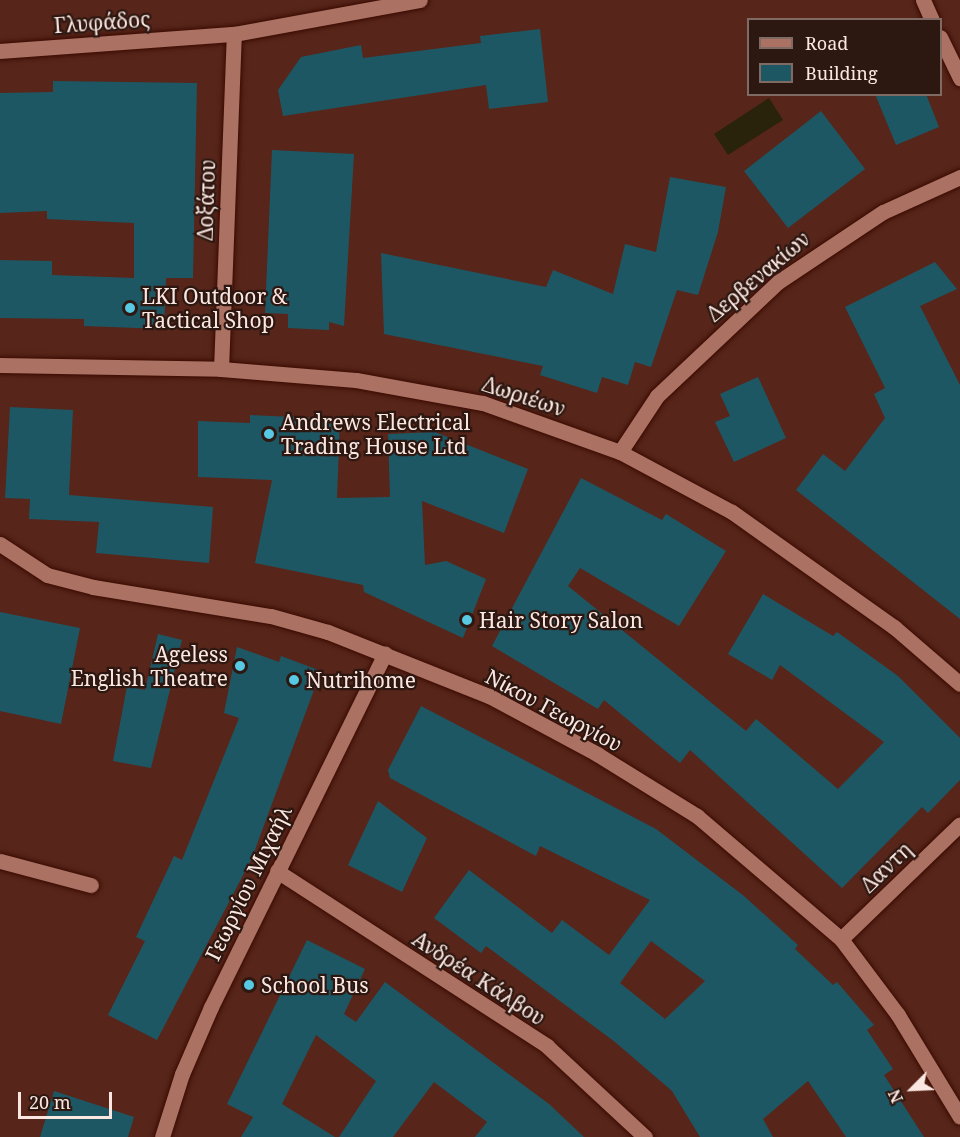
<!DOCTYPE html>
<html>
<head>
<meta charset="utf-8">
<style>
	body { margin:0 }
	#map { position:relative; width:960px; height:1137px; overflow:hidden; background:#572519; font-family:"Noto Serif",serif }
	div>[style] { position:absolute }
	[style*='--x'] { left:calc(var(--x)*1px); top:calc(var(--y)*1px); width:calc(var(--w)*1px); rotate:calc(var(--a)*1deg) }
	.water>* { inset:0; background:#29230b }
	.building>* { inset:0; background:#1e5764 }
	.roads { filter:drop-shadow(0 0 2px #3a0a02) drop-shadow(0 0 2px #3a0a02) }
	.minor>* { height:15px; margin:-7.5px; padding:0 7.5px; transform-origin:7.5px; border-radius:7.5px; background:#ab7162 }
	.dots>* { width:16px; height:16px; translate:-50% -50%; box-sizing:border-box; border:3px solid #2d1711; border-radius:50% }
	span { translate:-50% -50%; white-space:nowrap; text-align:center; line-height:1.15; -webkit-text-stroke:4.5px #2d1711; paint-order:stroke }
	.street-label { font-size:21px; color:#fbe7e1 }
	.poi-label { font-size:21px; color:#fbe7e1 }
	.left { translate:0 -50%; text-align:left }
	.right { translate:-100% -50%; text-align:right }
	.legend { position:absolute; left:747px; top:18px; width:195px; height:78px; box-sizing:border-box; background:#2d1711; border:2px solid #7f6a64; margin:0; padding:8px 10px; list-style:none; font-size:18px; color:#fbe7e1 }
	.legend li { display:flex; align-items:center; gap:12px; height:30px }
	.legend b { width:30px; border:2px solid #7f6a64 }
	.north { position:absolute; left:882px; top:1059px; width:60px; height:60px; -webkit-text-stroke:4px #2d1711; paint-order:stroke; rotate:246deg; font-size:16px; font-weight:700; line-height:24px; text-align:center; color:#fbe7e1 }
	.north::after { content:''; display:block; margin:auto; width:21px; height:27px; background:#fbe7e1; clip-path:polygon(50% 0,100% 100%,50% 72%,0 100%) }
	.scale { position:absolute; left:18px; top:1092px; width:94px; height:27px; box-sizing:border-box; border:3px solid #fbe7e1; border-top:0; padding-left:8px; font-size:18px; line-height:21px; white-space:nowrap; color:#fbe7e1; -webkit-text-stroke:4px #2d1711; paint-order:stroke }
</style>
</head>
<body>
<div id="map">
	<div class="water">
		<i style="clip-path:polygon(769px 98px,783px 120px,728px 155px,714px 134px)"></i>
	</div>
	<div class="building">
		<i style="clip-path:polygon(540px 29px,548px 102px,489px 109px,486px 85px,283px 116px,278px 90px,301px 57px,361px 45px,363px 58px,481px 43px,480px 36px)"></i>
		<i style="clip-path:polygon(53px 81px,197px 83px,193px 278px,166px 278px,164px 329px,84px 326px,84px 319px,0 318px,0 260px,52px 261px,52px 275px,134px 278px,134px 223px,47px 219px,47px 211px,0 213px,0 93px,53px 92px)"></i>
		<i style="clip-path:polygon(875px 94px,926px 94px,939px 127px,896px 145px)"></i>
		<i style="clip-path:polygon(821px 111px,865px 169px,788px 228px,744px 171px)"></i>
		<i style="clip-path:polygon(272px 150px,354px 154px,344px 326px,329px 322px,329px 330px,288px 328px,288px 314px,265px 313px)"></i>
		<i style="clip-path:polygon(670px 177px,726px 187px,718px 232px,698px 295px,677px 290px,651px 367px,635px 362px,628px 385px,602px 377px,597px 393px,540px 375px,543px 366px,384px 334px,381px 253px,546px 287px,553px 270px,613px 294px,625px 244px,656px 252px)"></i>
		<i style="clip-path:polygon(935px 262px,957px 289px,920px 306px,960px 385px,960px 619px,796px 490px,823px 454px,845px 471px,885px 418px,874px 394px,885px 388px,845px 307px)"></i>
		<i style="clip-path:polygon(758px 377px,786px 438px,734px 462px,715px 422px,730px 416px,720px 394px)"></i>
		<i style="clip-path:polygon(10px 407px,73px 410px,69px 495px,213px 507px,209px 563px,96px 553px,99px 522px,29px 519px,30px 499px,5px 498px)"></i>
		<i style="clip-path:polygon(250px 415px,340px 419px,337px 498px,390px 497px,388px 434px,435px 432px,528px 469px,504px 533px,422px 501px,425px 565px,446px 561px,486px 579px,463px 638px,364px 592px,363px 585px,255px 563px,272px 480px,198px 477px,198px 421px,250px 423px)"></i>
		<i style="clip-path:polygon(581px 478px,662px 520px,666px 514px,726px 551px,679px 626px,580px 568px,568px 586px,746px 731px,756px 719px,838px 789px,884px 742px,780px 665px,772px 680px,728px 654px,763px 594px,833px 636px,837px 632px,898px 676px,960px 738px,960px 780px,928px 813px,922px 807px,842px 888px,690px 750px,680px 763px,604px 700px,598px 709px,492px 646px)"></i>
		<i style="clip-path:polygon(0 612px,80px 628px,61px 724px,0 711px)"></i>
		<i style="clip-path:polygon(158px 634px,182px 640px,151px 768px,113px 761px,127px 686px,145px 690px)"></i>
		<i style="clip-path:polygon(237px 647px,279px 662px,281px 656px,321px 671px,252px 858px,157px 1040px,108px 1015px,145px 941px,136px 937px,174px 856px,182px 860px,239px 718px,224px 713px)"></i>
		<i style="clip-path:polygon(evenodd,421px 706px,656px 829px,744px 896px,798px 945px,795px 949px,833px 985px,837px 982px,874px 1025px,867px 1030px,893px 1069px,884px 1075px,924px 1137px,846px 1137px,808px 1081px,763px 1119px,773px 1137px,700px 1137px,672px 1091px,615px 1042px,486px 946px,481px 953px,434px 918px,469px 870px,552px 933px,562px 920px,609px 955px,650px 900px,540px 846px,536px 856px,390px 778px,388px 770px,421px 706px,651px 941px,705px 981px,665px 1019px,620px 983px,651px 941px)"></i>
		<i style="clip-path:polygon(378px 801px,427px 838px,402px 892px,348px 865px)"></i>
		<i style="clip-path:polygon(307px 940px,365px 969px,344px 1014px,356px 1022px,385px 982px,549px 1104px,584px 1137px,475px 1137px,487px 1122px,434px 1082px,393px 1137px,339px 1137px,376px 1081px,316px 1035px,282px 1104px,335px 1137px,241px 1137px,253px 1117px,227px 1104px)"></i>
		<i style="clip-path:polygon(54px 1091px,134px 1117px,128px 1137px,40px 1137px)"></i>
	</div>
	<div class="roads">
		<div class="minor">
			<i style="--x:923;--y:0;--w:22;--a:66"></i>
			<i style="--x:940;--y:37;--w:46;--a:64"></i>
			<i style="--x:0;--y:51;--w:235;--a:-4.2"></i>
			<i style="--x:234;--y:34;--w:189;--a:-10.4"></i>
			<i style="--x:0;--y:365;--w:221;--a:1"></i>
			<i style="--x:221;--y:369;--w:135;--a:4.7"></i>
			<i style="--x:356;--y:380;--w:129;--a:10.3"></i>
			<i style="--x:483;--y:403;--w:145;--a:19.7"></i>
			<i style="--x:620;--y:452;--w:127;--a:28.2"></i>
			<i style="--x:732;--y:512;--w:199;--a:35.4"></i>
			<i style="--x:894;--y:627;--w:87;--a:40.8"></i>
			<i style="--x:221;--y:369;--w:335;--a:-87.8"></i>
			<i style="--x:620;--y:452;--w:67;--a:-56.5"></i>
			<i style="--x:657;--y:396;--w:166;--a:-43.3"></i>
			<i style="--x:778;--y:282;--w:126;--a:-33.7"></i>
			<i style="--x:883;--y:212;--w:85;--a:-24.4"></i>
			<i style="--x:0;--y:544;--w:56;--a:33.4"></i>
			<i style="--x:47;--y:575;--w:48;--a:14.6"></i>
			<i style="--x:93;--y:587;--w:180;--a:9.3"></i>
			<i style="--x:271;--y:616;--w:59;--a:15.7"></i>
			<i style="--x:328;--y:632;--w:173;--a:21.7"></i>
			<i style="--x:489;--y:696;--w:123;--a:28.2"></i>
			<i style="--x:597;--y:754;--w:118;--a:31.8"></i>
			<i style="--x:697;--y:816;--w:189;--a:40.5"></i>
			<i style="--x:841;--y:939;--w:95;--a:53.1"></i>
			<i style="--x:898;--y:1015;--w:119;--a:58.7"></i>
			<i style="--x:0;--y:861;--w:94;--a:14.8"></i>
			<i style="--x:277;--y:871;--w:322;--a:32.9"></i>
			<i style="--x:547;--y:1046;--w:134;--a:42.9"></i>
			<i style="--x:841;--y:939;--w:165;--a:-44"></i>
			<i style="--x:162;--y:1137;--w:66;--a:-72.4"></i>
			<i style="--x:182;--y:1074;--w:73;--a:-66.6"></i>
			<i style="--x:211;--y:1007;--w:394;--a:-63.8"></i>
		</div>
	</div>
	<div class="dots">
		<i style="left:130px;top:308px;background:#57c9e3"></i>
		<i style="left:269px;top:434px;background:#57c9e3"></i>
		<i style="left:467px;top:620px;background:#57c9e3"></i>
		<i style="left:240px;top:666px;background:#57c9e3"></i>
		<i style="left:294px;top:680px;background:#57c9e3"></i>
		<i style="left:249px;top:985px;background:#57c9e3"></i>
	</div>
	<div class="street-label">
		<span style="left:102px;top:22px;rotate:-4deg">Γλυφάδος</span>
		<span style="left:206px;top:200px;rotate:-88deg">Δοξάτου</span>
		<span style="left:758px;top:276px;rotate:-40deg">Δερβενακίων</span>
		<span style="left:524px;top:396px;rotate:18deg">Δωριέων</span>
		<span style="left:554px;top:710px;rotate:28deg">Νίκου Γεωργίου</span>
		<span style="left:886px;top:867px;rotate:-44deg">Δαντη</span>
		<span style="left:248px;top:883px;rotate:-64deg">Γεωργίου Μιχαήλ</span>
		<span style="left:479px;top:978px;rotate:33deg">Ανδρέα Κάλβου</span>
	</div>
	<div class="poi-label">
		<span class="left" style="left:142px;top:308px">LKI Outdoor &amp;<br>Tactical Shop</span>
		<span class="left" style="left:281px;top:434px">Andrews Electrical<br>Trading House Ltd</span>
		<span class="left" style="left:479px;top:620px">Hair Story Salon</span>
		<span class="right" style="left:228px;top:666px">Ageless<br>English Theatre</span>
		<span class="left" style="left:306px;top:680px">Nutrihome</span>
		<span class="left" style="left:261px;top:985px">School Bus</span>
	</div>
	<ul class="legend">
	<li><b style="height:8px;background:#ab7162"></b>Road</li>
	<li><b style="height:16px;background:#1e5764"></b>Building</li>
	</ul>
	<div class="north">N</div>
	<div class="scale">20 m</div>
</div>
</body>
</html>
